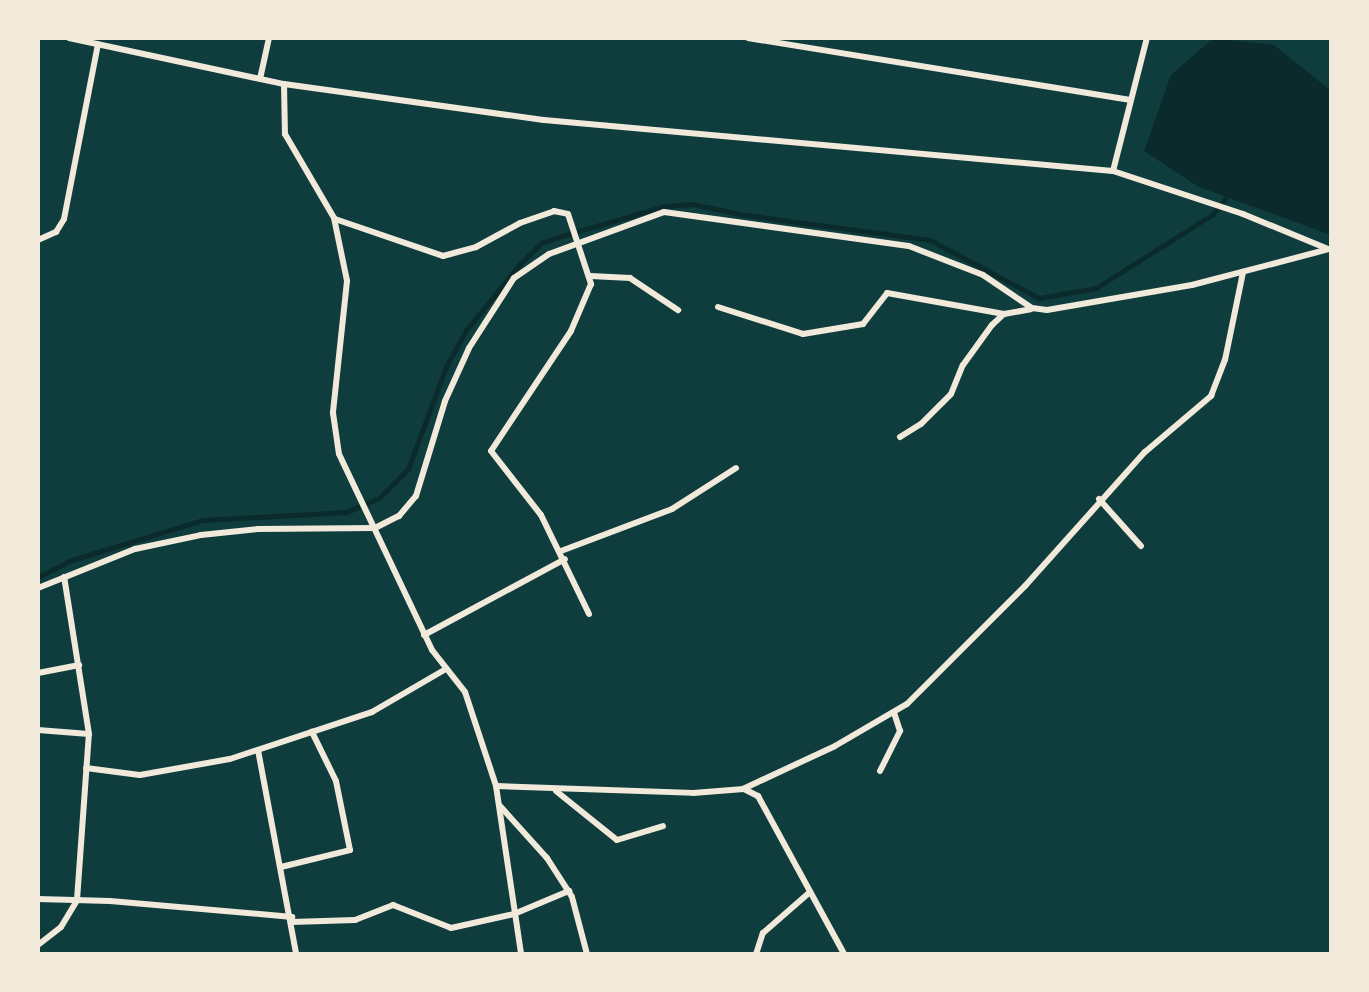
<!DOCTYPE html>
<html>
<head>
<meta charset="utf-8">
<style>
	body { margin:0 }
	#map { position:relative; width:1369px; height:992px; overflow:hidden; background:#0f3d3e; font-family:Barlow,sans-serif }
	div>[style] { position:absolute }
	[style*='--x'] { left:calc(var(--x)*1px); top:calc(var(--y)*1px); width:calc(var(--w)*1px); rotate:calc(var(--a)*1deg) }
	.water>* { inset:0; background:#0a2a2b }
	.stream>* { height:5px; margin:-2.5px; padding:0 2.5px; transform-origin:2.5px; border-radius:2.5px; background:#0a2a2b }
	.minor>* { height:6px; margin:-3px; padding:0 3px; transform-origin:3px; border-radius:3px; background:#f1e9da }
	span { translate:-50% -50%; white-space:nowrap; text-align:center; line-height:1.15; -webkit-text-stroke:9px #f1e9da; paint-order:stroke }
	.frame { position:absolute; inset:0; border:40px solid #f1e9da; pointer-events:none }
</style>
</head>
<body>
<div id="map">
	<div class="water">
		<i style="clip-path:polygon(1213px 38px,1274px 45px,1331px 91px,1331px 235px,1199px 187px,1144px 151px,1171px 75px)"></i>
	</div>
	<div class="stream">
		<i style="--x:38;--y:577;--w:38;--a:-27"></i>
		<i style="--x:72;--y:560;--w:137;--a:-17"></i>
		<i style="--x:203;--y:520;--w:144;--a:-3.2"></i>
		<i style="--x:347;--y:512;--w:35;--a:-24"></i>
		<i style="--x:379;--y:498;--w:41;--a:-45"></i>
		<i style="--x:408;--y:469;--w:109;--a:-69.6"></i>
		<i style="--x:446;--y:367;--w:42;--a:-61.6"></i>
		<i style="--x:466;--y:330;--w:85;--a:-50.7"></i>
		<i style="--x:520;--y:264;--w:30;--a:-45"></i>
		<i style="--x:541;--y:243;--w:18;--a:-19"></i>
		<i style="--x:558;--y:237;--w:111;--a:-16.2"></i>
		<i style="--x:665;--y:206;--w:27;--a:-4"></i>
		<i style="--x:692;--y:204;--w:54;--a:11.7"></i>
		<i style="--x:745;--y:215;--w:187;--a:7.7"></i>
		<i style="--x:930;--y:240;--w:123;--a:28"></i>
		<i style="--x:1039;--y:298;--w:58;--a:-10"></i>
		<i style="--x:1096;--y:288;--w:138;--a:-32.3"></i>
		<i style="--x:1213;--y:214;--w:28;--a:-51"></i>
	</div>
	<div class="minor">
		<i style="--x:69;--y:38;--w:220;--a:12.1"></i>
		<i style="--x:284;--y:84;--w:262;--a:7.9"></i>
		<i style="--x:544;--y:120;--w:571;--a:5.12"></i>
		<i style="--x:1113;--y:171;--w:137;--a:18.3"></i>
		<i style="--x:1243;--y:214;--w:90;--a:22.3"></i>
		<i style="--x:748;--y:38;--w:386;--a:9.2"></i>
		<i style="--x:260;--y:79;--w:42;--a:-77.6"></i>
		<i style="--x:284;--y:84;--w:50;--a:88.9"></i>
		<i style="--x:285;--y:134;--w:97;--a:59.7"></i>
		<i style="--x:334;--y:218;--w:64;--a:78.3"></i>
		<i style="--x:347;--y:281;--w:133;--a:96.1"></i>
		<i style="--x:333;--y:413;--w:41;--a:81.7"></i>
		<i style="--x:339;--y:454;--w:217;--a:64.6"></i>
		<i style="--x:432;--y:650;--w:53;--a:51.8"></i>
		<i style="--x:465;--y:692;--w:99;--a:71.7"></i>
		<i style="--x:496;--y:786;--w:197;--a:2"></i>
		<i style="--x:693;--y:793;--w:51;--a:-4.5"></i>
		<i style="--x:744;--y:789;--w:16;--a:27"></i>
		<i style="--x:758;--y:796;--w:180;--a:61.4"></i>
		<i style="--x:1113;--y:171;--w:137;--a:-75.7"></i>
		<i style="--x:335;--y:219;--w:114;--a:18.9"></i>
		<i style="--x:443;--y:256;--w:34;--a:-15"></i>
		<i style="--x:476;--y:247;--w:50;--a:-28.6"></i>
		<i style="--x:520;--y:223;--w:36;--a:-19"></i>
		<i style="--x:554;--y:211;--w:14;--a:12"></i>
		<i style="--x:568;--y:214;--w:74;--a:71.8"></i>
		<i style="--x:591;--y:284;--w:51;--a:113.1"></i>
		<i style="--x:571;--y:331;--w:144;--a:123.7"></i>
		<i style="--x:491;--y:451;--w:81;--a:52"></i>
		<i style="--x:541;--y:515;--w:110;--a:64.1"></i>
		<i style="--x:38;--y:240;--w:20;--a:-24"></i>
		<i style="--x:56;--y:232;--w:15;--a:-58"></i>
		<i style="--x:64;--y:219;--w:178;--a:-79"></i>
		<i style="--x:591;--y:276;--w:39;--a:3"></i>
		<i style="--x:630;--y:278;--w:58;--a:33.7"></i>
		<i style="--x:718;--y:307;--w:89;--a:17.6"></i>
		<i style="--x:803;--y:334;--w:61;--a:-9.5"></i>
		<i style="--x:863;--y:324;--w:39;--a:-52"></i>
		<i style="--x:887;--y:293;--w:119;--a:10.2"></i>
		<i style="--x:900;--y:437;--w:25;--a:-32"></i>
		<i style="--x:921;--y:424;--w:42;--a:-45"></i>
		<i style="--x:951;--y:394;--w:31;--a:-68"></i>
		<i style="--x:963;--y:365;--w:49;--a:-54.1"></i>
		<i style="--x:992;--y:325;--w:16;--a:-43"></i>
		<i style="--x:1004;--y:314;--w:27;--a:-10"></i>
		<i style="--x:1099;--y:499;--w:63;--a:48.2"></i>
		<i style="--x:561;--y:551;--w:119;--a:-20.7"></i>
		<i style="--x:672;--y:509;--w:76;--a:-32.6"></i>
		<i style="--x:38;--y:588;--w:105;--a:-21.9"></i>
		<i style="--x:135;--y:549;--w:67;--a:-12"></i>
		<i style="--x:201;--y:535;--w:57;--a:-6"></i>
		<i style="--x:258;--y:529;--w:117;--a:-0.5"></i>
		<i style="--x:375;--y:528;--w:27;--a:-27"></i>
		<i style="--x:399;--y:516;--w:26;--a:-50"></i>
		<i style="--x:416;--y:496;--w:99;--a:-73"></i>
		<i style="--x:445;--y:401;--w:58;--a:-65.6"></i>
		<i style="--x:469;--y:348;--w:83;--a:-57.3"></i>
		<i style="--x:514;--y:278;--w:42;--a:-34.4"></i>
		<i style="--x:549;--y:254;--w:122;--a:-20.1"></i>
		<i style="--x:664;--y:212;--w:247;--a:7.9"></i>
		<i style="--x:909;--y:246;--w:79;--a:21.4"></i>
		<i style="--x:983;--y:275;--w:59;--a:34"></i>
		<i style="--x:1032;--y:308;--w:15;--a:8"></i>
		<i style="--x:1047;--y:310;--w:147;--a:-9.8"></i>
		<i style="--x:1192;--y:285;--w:142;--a:-14.7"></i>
		<i style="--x:424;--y:635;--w:160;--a:-28.3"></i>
		<i style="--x:38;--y:673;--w:42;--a:-11"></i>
		<i style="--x:38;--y:730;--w:51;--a:4.5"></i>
		<i style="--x:258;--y:750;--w:208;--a:79.4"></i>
		<i style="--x:86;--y:768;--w:54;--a:7.4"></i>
		<i style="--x:140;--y:775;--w:91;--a:-10.1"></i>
		<i style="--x:230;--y:759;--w:150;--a:-18.3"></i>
		<i style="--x:372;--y:712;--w:86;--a:-30.2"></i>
		<i style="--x:880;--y:771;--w:45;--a:-63.4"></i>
		<i style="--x:900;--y:731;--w:20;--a:-108"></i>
		<i style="--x:496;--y:786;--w:170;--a:81.5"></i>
		<i style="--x:745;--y:788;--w:99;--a:-25"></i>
		<i style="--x:835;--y:746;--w:83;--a:-30.3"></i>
		<i style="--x:907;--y:704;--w:167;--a:-45"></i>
		<i style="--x:1025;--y:586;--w:180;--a:-48.2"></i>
		<i style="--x:1145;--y:452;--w:87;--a:-40.3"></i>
		<i style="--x:1211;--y:396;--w:39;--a:-69"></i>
		<i style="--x:1225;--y:360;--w:90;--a:-78.4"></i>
		<i style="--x:556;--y:791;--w:78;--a:38.8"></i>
		<i style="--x:617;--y:840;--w:48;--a:-16.9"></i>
		<i style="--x:500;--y:806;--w:70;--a:47.9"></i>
		<i style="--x:547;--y:858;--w:46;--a:57.3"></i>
		<i style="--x:572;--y:897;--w:59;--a:75.3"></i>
		<i style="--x:281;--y:867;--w:71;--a:-13.8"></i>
		<i style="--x:350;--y:850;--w:70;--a:-101.5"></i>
		<i style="--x:336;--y:781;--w:55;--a:-116.1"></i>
		<i style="--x:38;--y:899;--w:72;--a:1.6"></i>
		<i style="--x:110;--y:901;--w:183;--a:5"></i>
		<i style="--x:292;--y:922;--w:63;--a:-1.8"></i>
		<i style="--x:355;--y:920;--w:41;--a:-21.5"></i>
		<i style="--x:393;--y:905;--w:62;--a:21.6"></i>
		<i style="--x:451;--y:928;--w:65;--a:-12.5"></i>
		<i style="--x:514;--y:914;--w:60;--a:-22.7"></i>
		<i style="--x:38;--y:945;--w:29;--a:-38"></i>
		<i style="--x:61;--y:927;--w:31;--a:-59"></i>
		<i style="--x:77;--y:900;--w:166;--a:-85.9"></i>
		<i style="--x:89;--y:734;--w:159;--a:-99"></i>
		<i style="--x:756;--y:954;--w:22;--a:-72"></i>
		<i style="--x:763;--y:933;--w:62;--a:-41.1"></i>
	</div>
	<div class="frame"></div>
</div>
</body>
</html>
